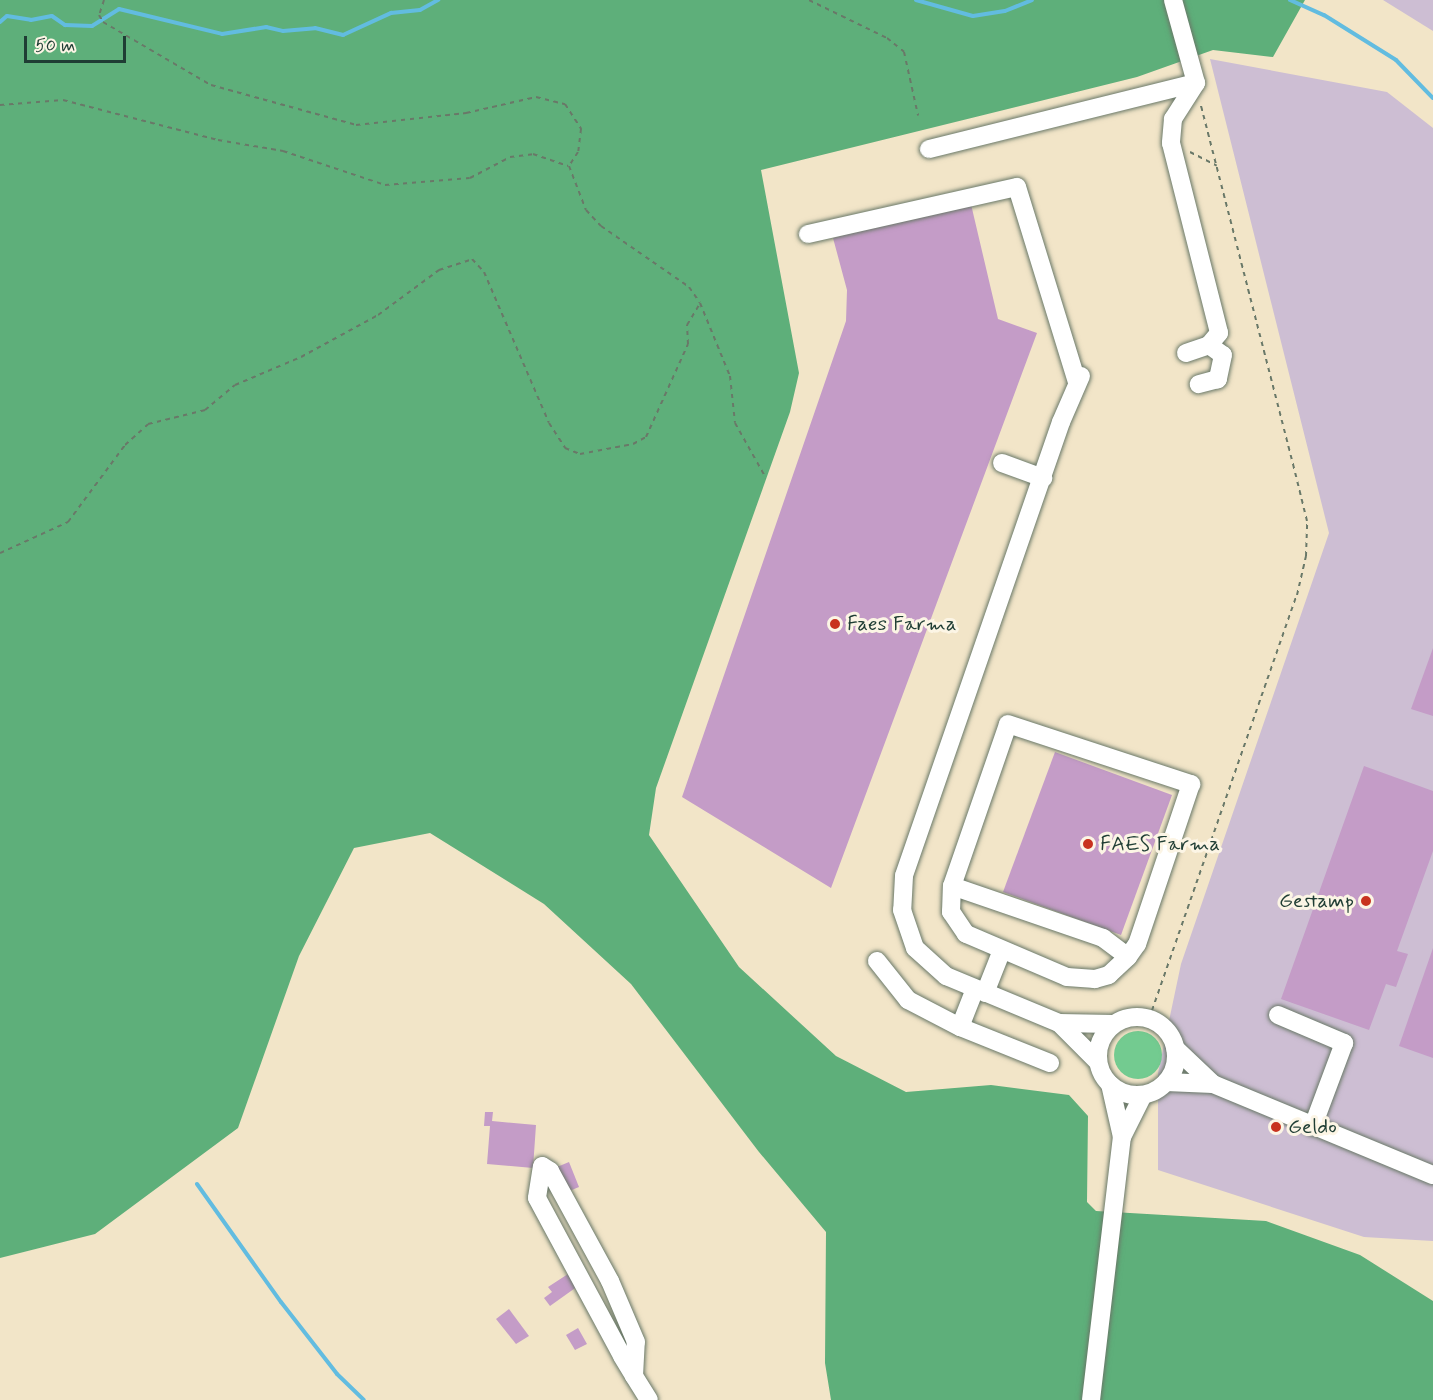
<!DOCTYPE html>
<html>
<head>
<meta charset="utf-8">
<style>
	body { margin:0 }
	#map { position:relative; width:1433px; height:1400px; overflow:hidden; background:#f2e5c8; font-family:Mynerve,sans-serif }
	div>[style] { position:absolute }
	[style*='--x'] { left:calc(var(--x)*1px); top:calc(var(--y)*1px); width:calc(var(--w)*1px); rotate:calc(var(--a)*1deg) }
	.industrial>* { inset:0; background:#cdbed3 }
	.green>* { inset:0; background:#73cb90 }
	.round { border-radius:50% }
	.forest>* { inset:0; background:#5eaf7a }
	.stream>* { height:4px; margin:-2px; padding:0 2px; transform-origin:2px; border-radius:2px; background:#62bce0 }
	.building>* { inset:0; background:#c49cc7 }
	.path>* { height:2px; margin-top:-1px; transform-origin:0; background:repeating-linear-gradient(90deg,#697868 0 4.5px,transparent 0 9px) }
	.roads { filter:drop-shadow(0 0 2px #697868) drop-shadow(0 0 2px #697868) }
	.minor>* { height:18px; margin:-9px; padding:0 9px; transform-origin:9px; border-radius:9px; background:#fff }
	.minor>.ring { margin:-9px; padding:0; box-sizing:content-box; background:none; border:18px solid #fff; border-radius:50% }
	.dots>* { width:16px; height:16px; translate:-50% -50%; box-sizing:border-box; border:3px solid #fcf5e5; border-radius:50% }
	span { translate:-50% -50%; white-space:nowrap; text-align:center; line-height:1.15; -webkit-text-stroke:6px #fcf5e5; paint-order:stroke }
	.poi-label { font-size:21px; color:#1f3d34 }
	.left { translate:0 -50%; text-align:left }
	.right { translate:-100% -50%; text-align:right }
	.scale { position:absolute; left:24px; top:36px; width:102px; height:27px; box-sizing:border-box; border:3px solid #1f3d34; border-top:0; padding-left:8px; font-size:18px; line-height:21px; white-space:nowrap; color:#1f3d34; -webkit-text-stroke:4px #fcf5e5; paint-order:stroke }
</style>
</head>
<body>
<div id="map">
	<div class="industrial">
		<i style="clip-path:polygon(1383px 0,1433px 0,1433px 31px)"></i>
		<i style="clip-path:polygon(1210px 59px,1387px 92px,1433px 128px,1433px 1241px,1364px 1237px,1158px 1170px,1158px 1073px,1181px 964px,1329px 533px)"></i>
	</div>
	<div class="green">
		<i class="round" style="left:1114px;top:1031px;width:48px;height:48px"></i>
	</div>
	<div class="forest">
		<i style="clip-path:polygon(0 0,1305px 0,1273px 57px,1213px 50px,1137px 77px,761px 170px,799px 373px,790px 412px,656px 788px,649px 835px,739px 967px,836px 1056px,906px 1092px,991px 1085px,1069px 1095px,1088px 1116px,1087px 1202px,1096px 1211px,1266px 1221px,1360px 1255px,1433px 1301px,1433px 1400px,831px 1400px,825px 1363px,826px 1232px,759px 1152px,631px 984px,544px 904px,430px 833px,354px 848px,299px 956px,238px 1128px,95px 1234px,0 1258px)"></i>
	</div>
	<div class="stream">
		<i style="--x:916;--y:0;--w:59;--a:15.7"></i>
		<i style="--x:973;--y:16;--w:32;--a:-9"></i>
		<i style="--x:1005;--y:11;--w:29;--a:-22"></i>
		<i style="--x:1290;--y:0;--w:37;--a:24"></i>
		<i style="--x:1324;--y:15;--w:85;--a:32"></i>
		<i style="--x:1396;--y:60;--w:53;--a:45.8"></i>
		<i style="--x:0;--y:22;--w:9;--a:-41"></i>
		<i style="--x:7;--y:16;--w:24;--a:9"></i>
		<i style="--x:31;--y:20;--w:21;--a:-11"></i>
		<i style="--x:52;--y:16;--w:16;--a:35"></i>
		<i style="--x:65;--y:25;--w:27;--a:2"></i>
		<i style="--x:92;--y:26;--w:32;--a:-32"></i>
		<i style="--x:119;--y:9;--w:106;--a:13.6"></i>
		<i style="--x:222;--y:34;--w:45;--a:-9"></i>
		<i style="--x:266;--y:27;--w:17;--a:13"></i>
		<i style="--x:283;--y:31;--w:32;--a:-5"></i>
		<i style="--x:315;--y:28;--w:29;--a:14"></i>
		<i style="--x:343;--y:35;--w:53;--a:-24.6"></i>
		<i style="--x:391;--y:13;--w:29;--a:-6"></i>
		<i style="--x:420;--y:10;--w:21;--a:-29"></i>
		<i style="--x:197;--y:1184;--w:145;--a:54.6"></i>
		<i style="--x:281;--y:1302;--w:91;--a:52.1"></i>
		<i style="--x:337;--y:1374;--w:37;--a:44"></i>
	</div>
	<div class="building">
		<i style="clip-path:polygon(970px 200px,998px 319px,1037px 333px,831px 888px,682px 797px,846px 321px,847px 290px,833px 238px)"></i>
		<i style="clip-path:polygon(1433px 648px,1433px 716px,1411px 709px)"></i>
		<i style="clip-path:polygon(1055px 752px,1172px 795px,1121px 935px,1003px 892px)"></i>
		<i style="clip-path:polygon(1364px 766px,1433px 791px,1433px 851px,1397px 951px,1408px 954px,1396px 987px,1386px 984px,1369px 1030px,1281px 999px)"></i>
		<i style="clip-path:polygon(1433px 948px,1433px 1058px,1399px 1046px)"></i>
		<i style="clip-path:polygon(485px 1112px,493px 1112px,492px 1121px,536px 1125px,533px 1168px,487px 1164px,490px 1126px,484px 1126px)"></i>
		<i style="clip-path:polygon(569px 1162px,579px 1187px,567px 1192px,557px 1167px)"></i>
		<i style="clip-path:polygon(568px 1274px,578px 1286px,550px 1306px,544px 1298px,552px 1292px,548px 1287px)"></i>
		<i style="clip-path:polygon(509px 1309px,529px 1336px,516px 1344px,496px 1319px)"></i>
		<i style="clip-path:polygon(578px 1328px,587px 1344px,575px 1350px,566px 1335px)"></i>
	</div>
	<div class="path">
		<i style="--x:104;--y:0;--w:16;--a:108"></i>
		<i style="--x:99;--y:15;--w:8;--a:60"></i>
		<i style="--x:103;--y:22;--w:125;--a:30.3"></i>
		<i style="--x:211;--y:85;--w:150;--a:15.4"></i>
		<i style="--x:356;--y:125;--w:111;--a:-6.2"></i>
		<i style="--x:466;--y:113;--w:72;--a:-12.9"></i>
		<i style="--x:536;--y:97;--w:30;--a:14"></i>
		<i style="--x:565;--y:104;--w:30;--a:57"></i>
		<i style="--x:581;--y:129;--w:23;--a:97"></i>
		<i style="--x:578;--y:152;--w:17;--a:123"></i>
		<i style="--x:569;--y:166;--w:47;--a:68.9"></i>
		<i style="--x:586;--y:210;--w:22;--a:47"></i>
		<i style="--x:601;--y:226;--w:107;--a:34.7"></i>
		<i style="--x:689;--y:287;--w:19;--a:55"></i>
		<i style="--x:700;--y:303;--w:79;--a:67.7"></i>
		<i style="--x:730;--y:376;--w:47;--a:83.9"></i>
		<i style="--x:735;--y:423;--w:63;--a:60.6"></i>
		<i style="--x:809;--y:0;--w:87;--a:26"></i>
		<i style="--x:887;--y:38;--w:22;--a:39"></i>
		<i style="--x:904;--y:52;--w:65;--a:77.5"></i>
		<i style="--x:0;--y:105;--w:63;--a:-4.5"></i>
		<i style="--x:63;--y:100;--w:160;--a:14.5"></i>
		<i style="--x:218;--y:140;--w:66;--a:9.6"></i>
		<i style="--x:283;--y:151;--w:108;--a:18.4"></i>
		<i style="--x:385;--y:185;--w:85;--a:-4.7"></i>
		<i style="--x:470;--y:178;--w:45;--a:-27.7"></i>
		<i style="--x:510;--y:157;--w:23;--a:-7"></i>
		<i style="--x:533;--y:154;--w:37;--a:19"></i>
		<i style="--x:1190;--y:152;--w:30;--a:27"></i>
		<i style="--x:0;--y:553;--w:75;--a:-24.5"></i>
		<i style="--x:68;--y:522;--w:96;--a:-53.5"></i>
		<i style="--x:125;--y:445;--w:31;--a:-42"></i>
		<i style="--x:148;--y:424;--w:59;--a:-13.8"></i>
		<i style="--x:205;--y:410;--w:39;--a:-40"></i>
		<i style="--x:235;--y:385;--w:72;--a:-23"></i>
		<i style="--x:301;--y:357;--w:88;--a:-28.6"></i>
		<i style="--x:378;--y:315;--w:76;--a:-36.4"></i>
		<i style="--x:439;--y:270;--w:35;--a:-18"></i>
		<i style="--x:472;--y:259;--w:18;--a:47"></i>
		<i style="--x:484;--y:272;--w:164;--a:66.7"></i>
		<i style="--x:549;--y:423;--w:30;--a:57"></i>
		<i style="--x:565;--y:448;--w:16;--a:22"></i>
		<i style="--x:580;--y:454;--w:54;--a:-10.7"></i>
		<i style="--x:633;--y:444;--w:15;--a:-28"></i>
		<i style="--x:646;--y:437;--w:102;--a:-65.7"></i>
		<i style="--x:688;--y:344;--w:19;--a:-93"></i>
		<i style="--x:687;--y:325;--w:26;--a:-59"></i>
		<i style="--x:1149;--y:1019;--w:449;--a:-70.8"></i>
		<i style="--x:1297;--y:595;--w:40;--a:-77"></i>
		<i style="--x:1306;--y:556;--w:35;--a:-88"></i>
		<i style="--x:1307;--y:521;--w:55;--a:-103.8"></i>
		<i style="--x:1294;--y:468;--w:374;--a:-104.4"></i>
	</div>
	<div class="roads">
		<div class="minor">
			<i style="--x:1173;--y:0;--w:86;--a:74.5"></i>
			<i style="--x:1196;--y:83;--w:43;--a:122.6"></i>
			<i style="--x:1173;--y:119;--w:24;--a:95"></i>
			<i style="--x:1171;--y:143;--w:196;--a:75.8"></i>
			<i style="--x:1219;--y:333;--w:16;--a:130"></i>
			<i style="--x:1209;--y:345;--w:17;--a:36"></i>
			<i style="--x:1223;--y:355;--w:25;--a:102"></i>
			<i style="--x:1218;--y:379;--w:20;--a:165"></i>
			<i style="--x:929;--y:149;--w:275;--a:-13.9"></i>
			<i style="--x:808;--y:234;--w:214;--a:-12.7"></i>
			<i style="--x:1017;--y:187;--w:204;--a:72.9"></i>
			<i style="--x:1186;--y:353;--w:24;--a:-19"></i>
			<i style="--x:1081;--y:376;--w:50;--a:113.5"></i>
			<i style="--x:1061;--y:422;--w:480;--a:109.1"></i>
			<i style="--x:904;--y:876;--w:34;--a:93"></i>
			<i style="--x:902;--y:910;--w:40;--a:71.1"></i>
			<i style="--x:915;--y:948;--w:42;--a:42.1"></i>
			<i style="--x:946;--y:976;--w:122;--a:22.6"></i>
			<i style="--x:1059;--y:1023;--w:54;--a:1.1"></i>
			<i style="--x:1002;--y:463;--w:44;--a:20.1"></i>
			<i style="--x:1008;--y:724;--w:193;--a:18.2"></i>
			<i style="--x:1191;--y:784;--w:169;--a:108.6"></i>
			<i style="--x:1137;--y:944;--w:16;--a:125"></i>
			<i style="--x:1128;--y:957;--w:26;--a:137"></i>
			<i style="--x:1109;--y:975;--w:15;--a:164"></i>
			<i style="--x:1095;--y:979;--w:28;--a:-176"></i>
			<i style="--x:1067;--y:977;--w:110;--a:-156.9"></i>
			<i style="--x:966;--y:934;--w:27;--a:-124"></i>
			<i style="--x:951;--y:912;--w:26;--a:-88"></i>
			<i style="--x:952;--y:886;--w:171;--a:-70.9"></i>
			<i style="--x:952;--y:886;--w:160;--a:19"></i>
			<i style="--x:1103;--y:938;--w:31;--a:37"></i>
			<i style="--x:877;--y:961;--w:50;--a:51.5"></i>
			<i style="--x:908;--y:1000;--w:59;--a:27.4"></i>
			<i style="--x:960;--y:1027;--w:41;--a:-68.5"></i>
			<i style="--x:985;--y:993;--w:46;--a:-68.4"></i>
			<i style="--x:1278;--y:1015;--w:72;--a:23"></i>
			<i style="--x:1344;--y:1043;--w:89;--a:110.5"></i>
			<i class="ring" style="left:1098px;top:1017px;width:60px;height:60px"></i>
			<i style="--x:1059;--y:1023;--w:55;--a:45"></i>
			<i style="--x:960;--y:1027;--w:97;--a:21.8"></i>
			<i style="--x:1175;--y:1048;--w:52;--a:43.5"></i>
			<i style="--x:1166;--y:1082;--w:47;--a:2.4"></i>
			<i style="--x:1213;--y:1084;--w:238;--a:22.5"></i>
			<i style="--x:1122;--y:1137;--w:47;--a:-63.4"></i>
			<i style="--x:634;--y:1376;--w:34;--a:-87"></i>
			<i style="--x:636;--y:1342;--w:66;--a:-113.1"></i>
			<i style="--x:610;--y:1281;--w:125;--a:-118.6"></i>
			<i style="--x:550;--y:1171;--w:9;--a:-148"></i>
			<i style="--x:542;--y:1166;--w:32;--a:99"></i>
			<i style="--x:537;--y:1198;--w:179;--a:61.7"></i>
			<i style="--x:622;--y:1356;--w:23;--a:59"></i>
			<i style="--x:634;--y:1376;--w:28;--a:58"></i>
			<i style="--x:1091;--y:1400;--w:265;--a:-83.3"></i>
			<i style="--x:1122;--y:1137;--w:54;--a:-102.8"></i>
		</div>
	</div>
	<div class="dots">
		<i style="left:835px;top:624px;background:#c8321e"></i>
		<i style="left:1088px;top:844px;background:#c8321e"></i>
		<i style="left:1366px;top:901px;background:#c8321e"></i>
		<i style="left:1276px;top:1127px;background:#c8321e"></i>
	</div>
	<div class="poi-label">
		<span class="left" style="left:847px;top:624px">Faes Farma</span>
		<span class="left" style="left:1100px;top:844px">FAES Farma</span>
		<span class="right" style="left:1354px;top:901px">Gestamp</span>
		<span class="left" style="left:1288px;top:1127px">Geldo</span>
	</div>
	<div class="scale">50 m</div>
</div>
</body>
</html>
